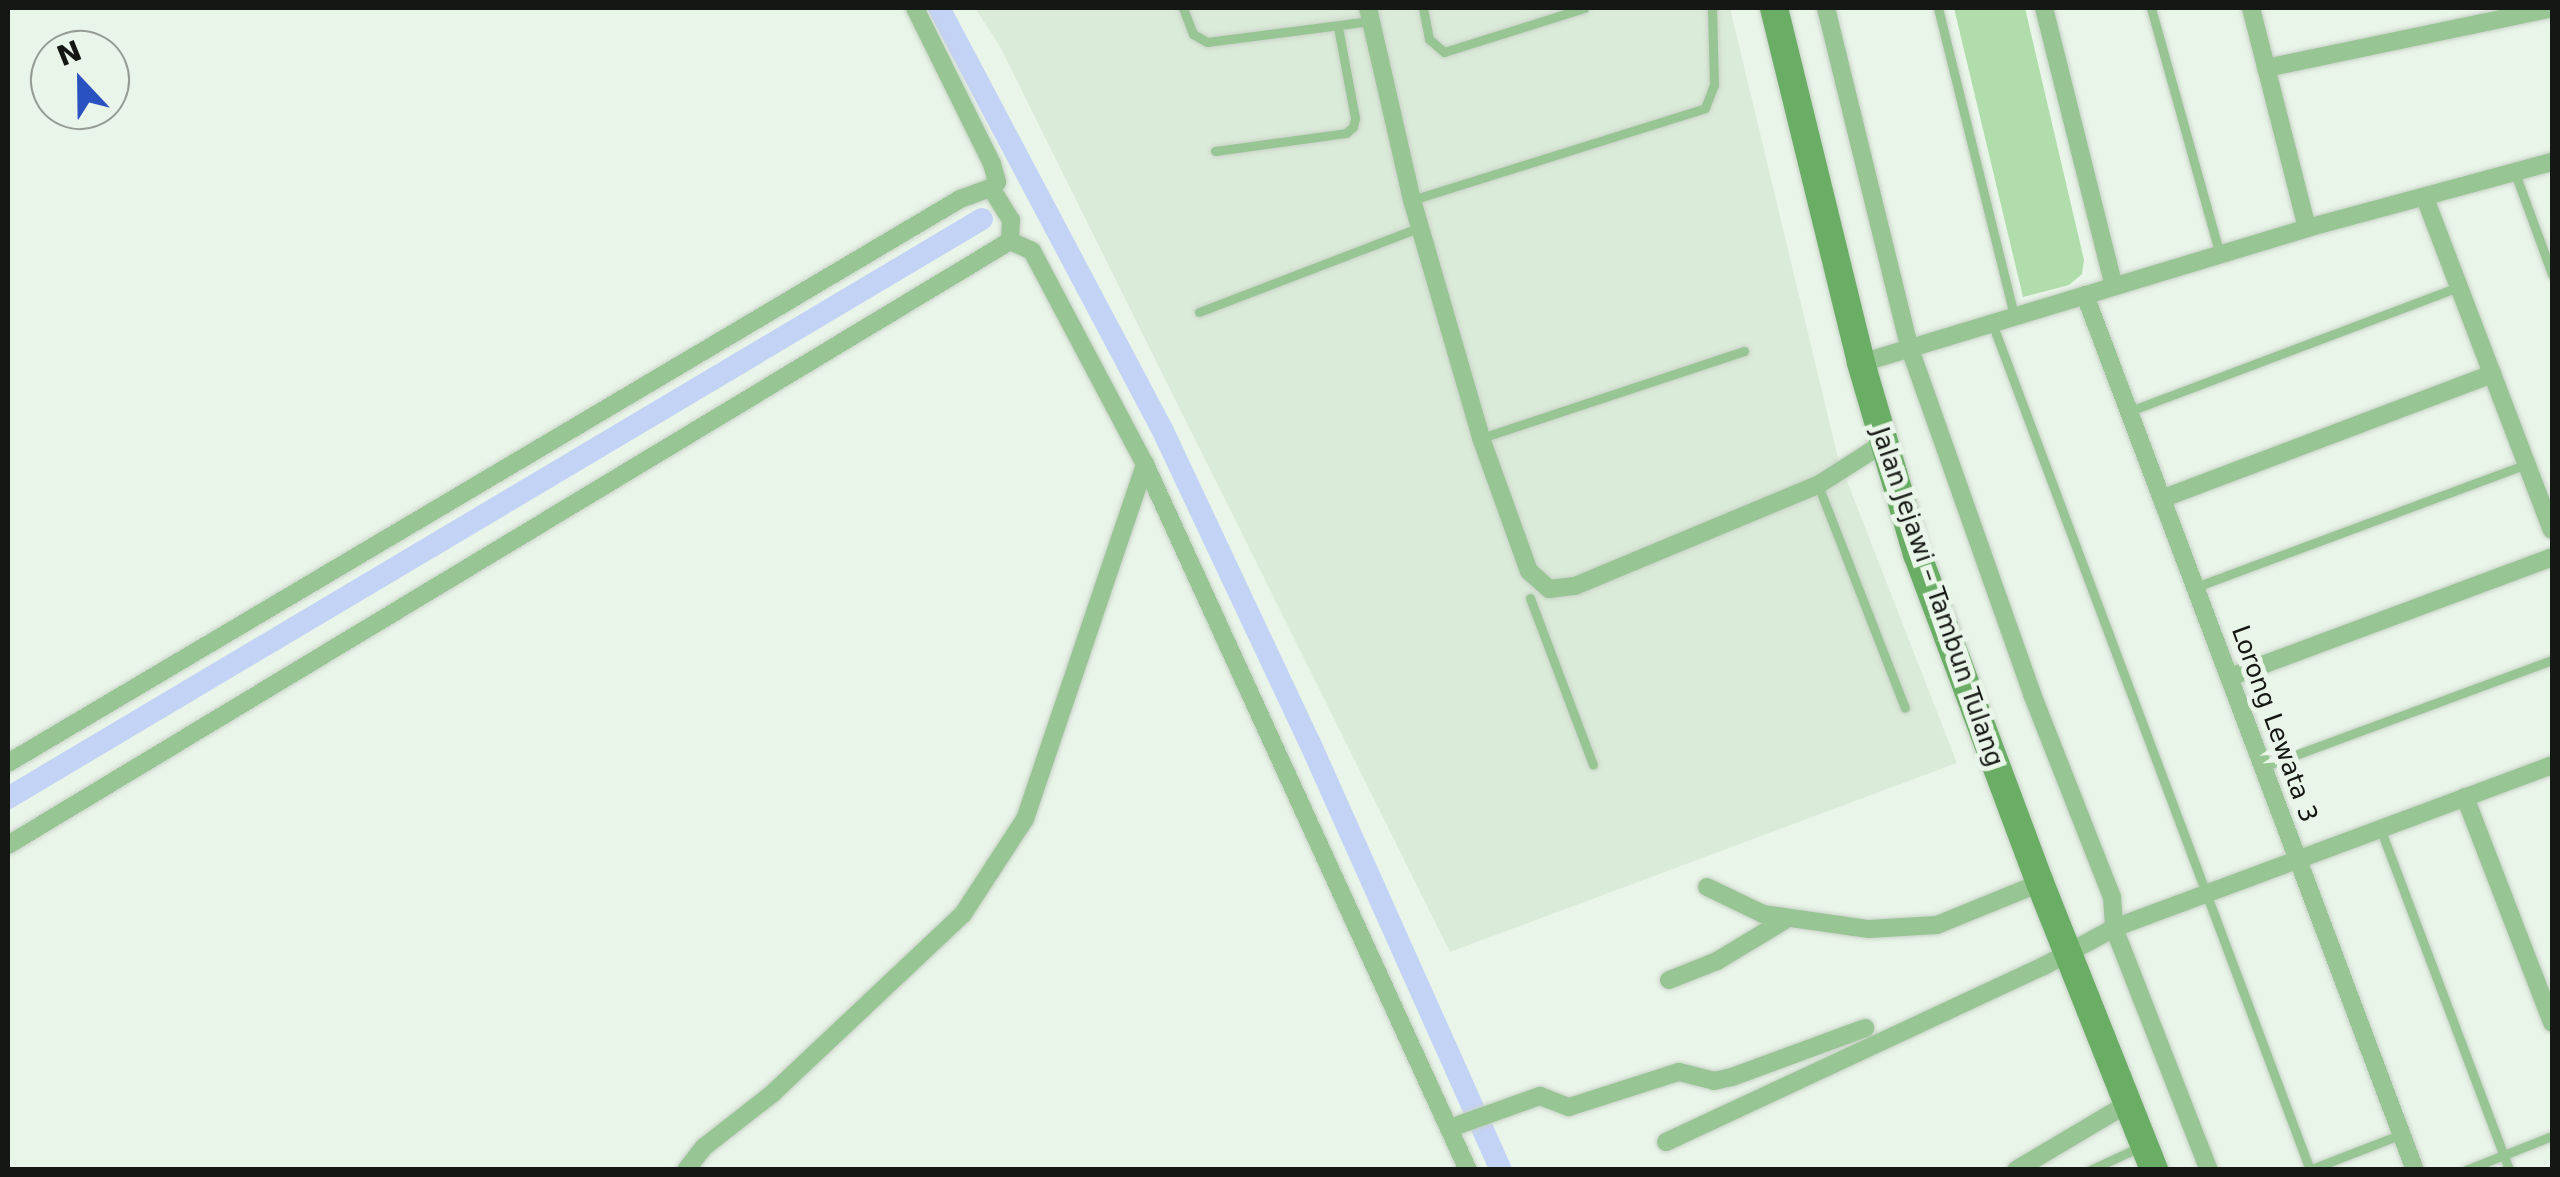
<!DOCTYPE html>
<html>
<head>
<meta charset="utf-8">
<style>
	body { margin:0 }
	#map { position:relative; width:2560px; height:1177px; overflow:hidden; background:#eaf5e9; font-family:"DejaVu Sans",sans-serif }
	div>[style] { position:absolute }
	[style*='--x'] { left:calc(var(--x)*1px); top:calc(var(--y)*1px); width:calc(var(--w)*1px); rotate:calc(var(--a)*1deg) }
	.built>* { inset:0; background:#dbebd9 }
	.green>* { inset:0; background:#b1ddad }
	.canal>* { height:22px; margin:-11px; padding:0 11px; transform-origin:11px; border-radius:11px; background:#c3d3f5 }
	.roads { filter:drop-shadow(0 0 2px #c8d1c7) drop-shadow(0 0 2px #c8d1c7) }
	.lane>* { height:9px; margin:-4.5px; padding:0 4.5px; transform-origin:4.5px; border-radius:4.5px; background:#98c594 }
	.street>* { height:18px; margin:-9px; padding:0 9px; transform-origin:9px; border-radius:9px; background:#98c594 }
	.secondary>* { height:28px; margin:-14px; padding:0 14px; transform-origin:14px; border-radius:14px; background:#69ae64 }
	span { translate:-50% -50%; white-space:nowrap; text-align:center; line-height:1.15; -webkit-text-stroke:10px #eaf5e9; paint-order:stroke }
	.street-label { font-size:25px; color:#141713 }
	.frame { position:absolute; inset:0; border:10px solid #141713; pointer-events:none }
	.north { position:absolute; left:30px; top:30px; width:100px; height:100px; box-sizing:border-box; background:#eaf5e9; border:2px solid #949c93; border-radius:50%; rotate:338deg; font-size:28px; font-weight:700; line-height:40px; text-align:center; color:#141713 }
	.north::after { content:''; display:block; margin:auto; width:35px; height:45px; background:#2951bf; clip-path:polygon(50% 0,100% 100%,50% 72%,0 100%) }
</style>
</head>
<body>
<div id="map">
	<div class="built">
		<i style="clip-path:polygon(975px 8px,1730px 8px,1838px 458px,1957px 763px,1450px 952px,999px 45px)"></i>
	</div>
	<div class="green">
		<i style="clip-path:polygon(1954px 8px,2025px 8px,2084px 260px,2082px 274px,2069px 285px,2023px 297px)"></i>
	</div>
	<div class="canal">
		<i style="--x:939;--y:8;--w:476;--a:62.1"></i>
		<i style="--x:1162;--y:429;--w:345;--a:64.8"></i>
		<i style="--x:1309;--y:741;--w:470;--a:65.9"></i>
		<i style="--x:8;--y:798;--w:1133;--a:-30.73"></i>
	</div>
	<div class="roads">
		<div class="lane">
			<i style="--x:1183;--y:8;--w:28;--a:69"></i>
			<i style="--x:1193;--y:34;--w:16;--a:30"></i>
			<i style="--x:1207;--y:42;--w:165;--a:-7.3"></i>
			<i style="--x:1423;--y:8;--w:32;--a:79"></i>
			<i style="--x:1429;--y:39;--w:20;--a:41"></i>
			<i style="--x:1444;--y:52;--w:147;--a:-17.4"></i>
			<i style="--x:1938;--y:8;--w:317;--a:76.1"></i>
			<i style="--x:2151;--y:8;--w:256;--a:74.4"></i>
			<i style="--x:1215;--y:151;--w:132;--a:-7.8"></i>
			<i style="--x:1346;--y:133;--w:9;--a:-41"></i>
			<i style="--x:1353;--y:127;--w:9;--a:-77"></i>
			<i style="--x:1355;--y:118;--w:93;--a:-100.6"></i>
			<i style="--x:2515;--y:173;--w:108;--a:69.9"></i>
			<i style="--x:1412;--y:200;--w:307;--a:-17.4"></i>
			<i style="--x:1705;--y:108;--w:25;--a:-69"></i>
			<i style="--x:1714;--y:85;--w:77;--a:-91.5"></i>
			<i style="--x:1199;--y:312;--w:237;--a:-21"></i>
			<i style="--x:1992;--y:323;--w:905;--a:69.42"></i>
			<i style="--x:2130;--y:411;--w:352;--a:-20.7"></i>
			<i style="--x:1481;--y:438;--w:277;--a:-18.3"></i>
			<i style="--x:1818;--y:485;--w:239;--a:68.7"></i>
			<i style="--x:2196;--y:587;--w:353;--a:-20.4"></i>
			<i style="--x:1530;--y:598;--w:178;--a:69.3"></i>
			<i style="--x:2263;--y:767;--w:308;--a:-20.3"></i>
			<i style="--x:2380;--y:828;--w:366;--a:69.3"></i>
			<i style="--x:2090;--y:1170;--w:57;--a:-24.8"></i>
			<i style="--x:2309;--y:1170;--w:100;--a:-21.2"></i>
			<i style="--x:2466;--y:1170;--w:92;--a:-21.6"></i>
		</div>
		<div class="street">
			<i style="--x:915;--y:8;--w:174;--a:63.7"></i>
			<i style="--x:992;--y:164;--w:19;--a:74"></i>
			<i style="--x:997;--y:182;--w:8;--a:135"></i>
			<i style="--x:1368;--y:8;--w:197;--a:77.1"></i>
			<i style="--x:1412;--y:200;--w:248;--a:73.8"></i>
			<i style="--x:1481;--y:438;--w:141;--a:70.2"></i>
			<i style="--x:1529;--y:571;--w:27;--a:42"></i>
			<i style="--x:1549;--y:589;--w:26;--a:-7"></i>
			<i style="--x:1575;--y:586;--w:263;--a:-22.6"></i>
			<i style="--x:1818;--y:485;--w:76;--a:-32.6"></i>
			<i style="--x:1826;--y:8;--w:351;--a:76.2"></i>
			<i style="--x:1910;--y:349;--w:366;--a:70.5"></i>
			<i style="--x:2032;--y:694;--w:218;--a:68.5"></i>
			<i style="--x:2112;--y:897;--w:31;--a:86"></i>
			<i style="--x:2114;--y:928;--w:260;--a:68.6"></i>
			<i style="--x:2044;--y:8;--w:287;--a:75.9"></i>
			<i style="--x:2251;--y:8;--w:227;--a:75.7"></i>
			<i style="--x:2266;--y:68;--w:292;--a:-11.8"></i>
			<i style="--x:2425;--y:198;--w:355;--a:69.1"></i>
			<i style="--x:1010;--y:241;--w:24;--a:24"></i>
			<i style="--x:1032;--y:251;--w:241;--a:62.1"></i>
			<i style="--x:1145;--y:464;--w:776;--a:65.42"></i>
			<i style="--x:2085;--y:295;--w:935;--a:69.34"></i>
			<i style="--x:1861;--y:363;--w:466;--a:-16.8"></i>
			<i style="--x:2307;--y:228;--w:254;--a:-15.1"></i>
			<i style="--x:2164;--y:498;--w:351;--a:-20.7"></i>
			<i style="--x:2230;--y:677;--w:344;--a:-20.4"></i>
			<i style="--x:8;--y:763;--w:1107;--a:-30.64"></i>
			<i style="--x:960;--y:199;--w:33;--a:-20"></i>
			<i style="--x:991;--y:188;--w:38;--a:58"></i>
			<i style="--x:1011;--y:220;--w:21;--a:93"></i>
			<i style="--x:2465;--y:797;--w:242;--a:68.9"></i>
			<i style="--x:8;--y:845;--w:1170;--a:-31.08"></i>
			<i style="--x:1707;--y:887;--w:62;--a:25.7"></i>
			<i style="--x:1763;--y:914;--w:107;--a:8.1"></i>
			<i style="--x:1869;--y:929;--w:68;--a:-3.4"></i>
			<i style="--x:1937;--y:925;--w:111;--a:-22.2"></i>
			<i style="--x:1669;--y:980;--w:52;--a:-21.6"></i>
			<i style="--x:1717;--y:961;--w:79;--a:-31.1"></i>
			<i style="--x:1450;--y:1128;--w:96;--a:-19.6"></i>
			<i style="--x:1540;--y:1096;--w:31;--a:21"></i>
			<i style="--x:1569;--y:1107;--w:115;--a:-17.7"></i>
			<i style="--x:1679;--y:1072;--w:36;--a:14"></i>
			<i style="--x:1714;--y:1081;--w:18;--a:-13"></i>
			<i style="--x:1732;--y:1077;--w:142;--a:-20.2"></i>
			<i style="--x:1666;--y:1142;--w:415;--a:-25"></i>
			<i style="--x:2042;--y:967;--w:82;--a:-28.4"></i>
			<i style="--x:2114;--y:928;--w:467;--a:-20.4"></i>
			<i style="--x:686;--y:1170;--w:29;--a:-52"></i>
			<i style="--x:704;--y:1147;--w:88;--a:-38"></i>
			<i style="--x:773;--y:1093;--w:261;--a:-43.3"></i>
			<i style="--x:963;--y:914;--w:113;--a:-56.9"></i>
			<i style="--x:1025;--y:819;--w:375;--a:-71.3"></i>
			<i style="--x:2016;--y:1170;--w:131;--a:-30.7"></i>
		</div>
		<div class="secondary">
			<i style="--x:1774;--y:8;--w:366;--a:76.2"></i>
			<i style="--x:1861;--y:363;--w:199;--a:73.7"></i>
			<i style="--x:1917;--y:554;--w:351;--a:69.5"></i>
			<i style="--x:2040;--y:883;--w:309;--a:68.3"></i>
		</div>
	</div>
	<div class="street-label">
		<span style="left:1937px;top:597px;rotate:71deg">Jalan Jejawi – Tambun Tulang</span>
		<span style="left:2274px;top:724px;rotate:70deg">Lorong Lewata 3</span>
	</div>
	<div class="frame"></div>
	<div class="north">N</div>
</div>
</body>
</html>
